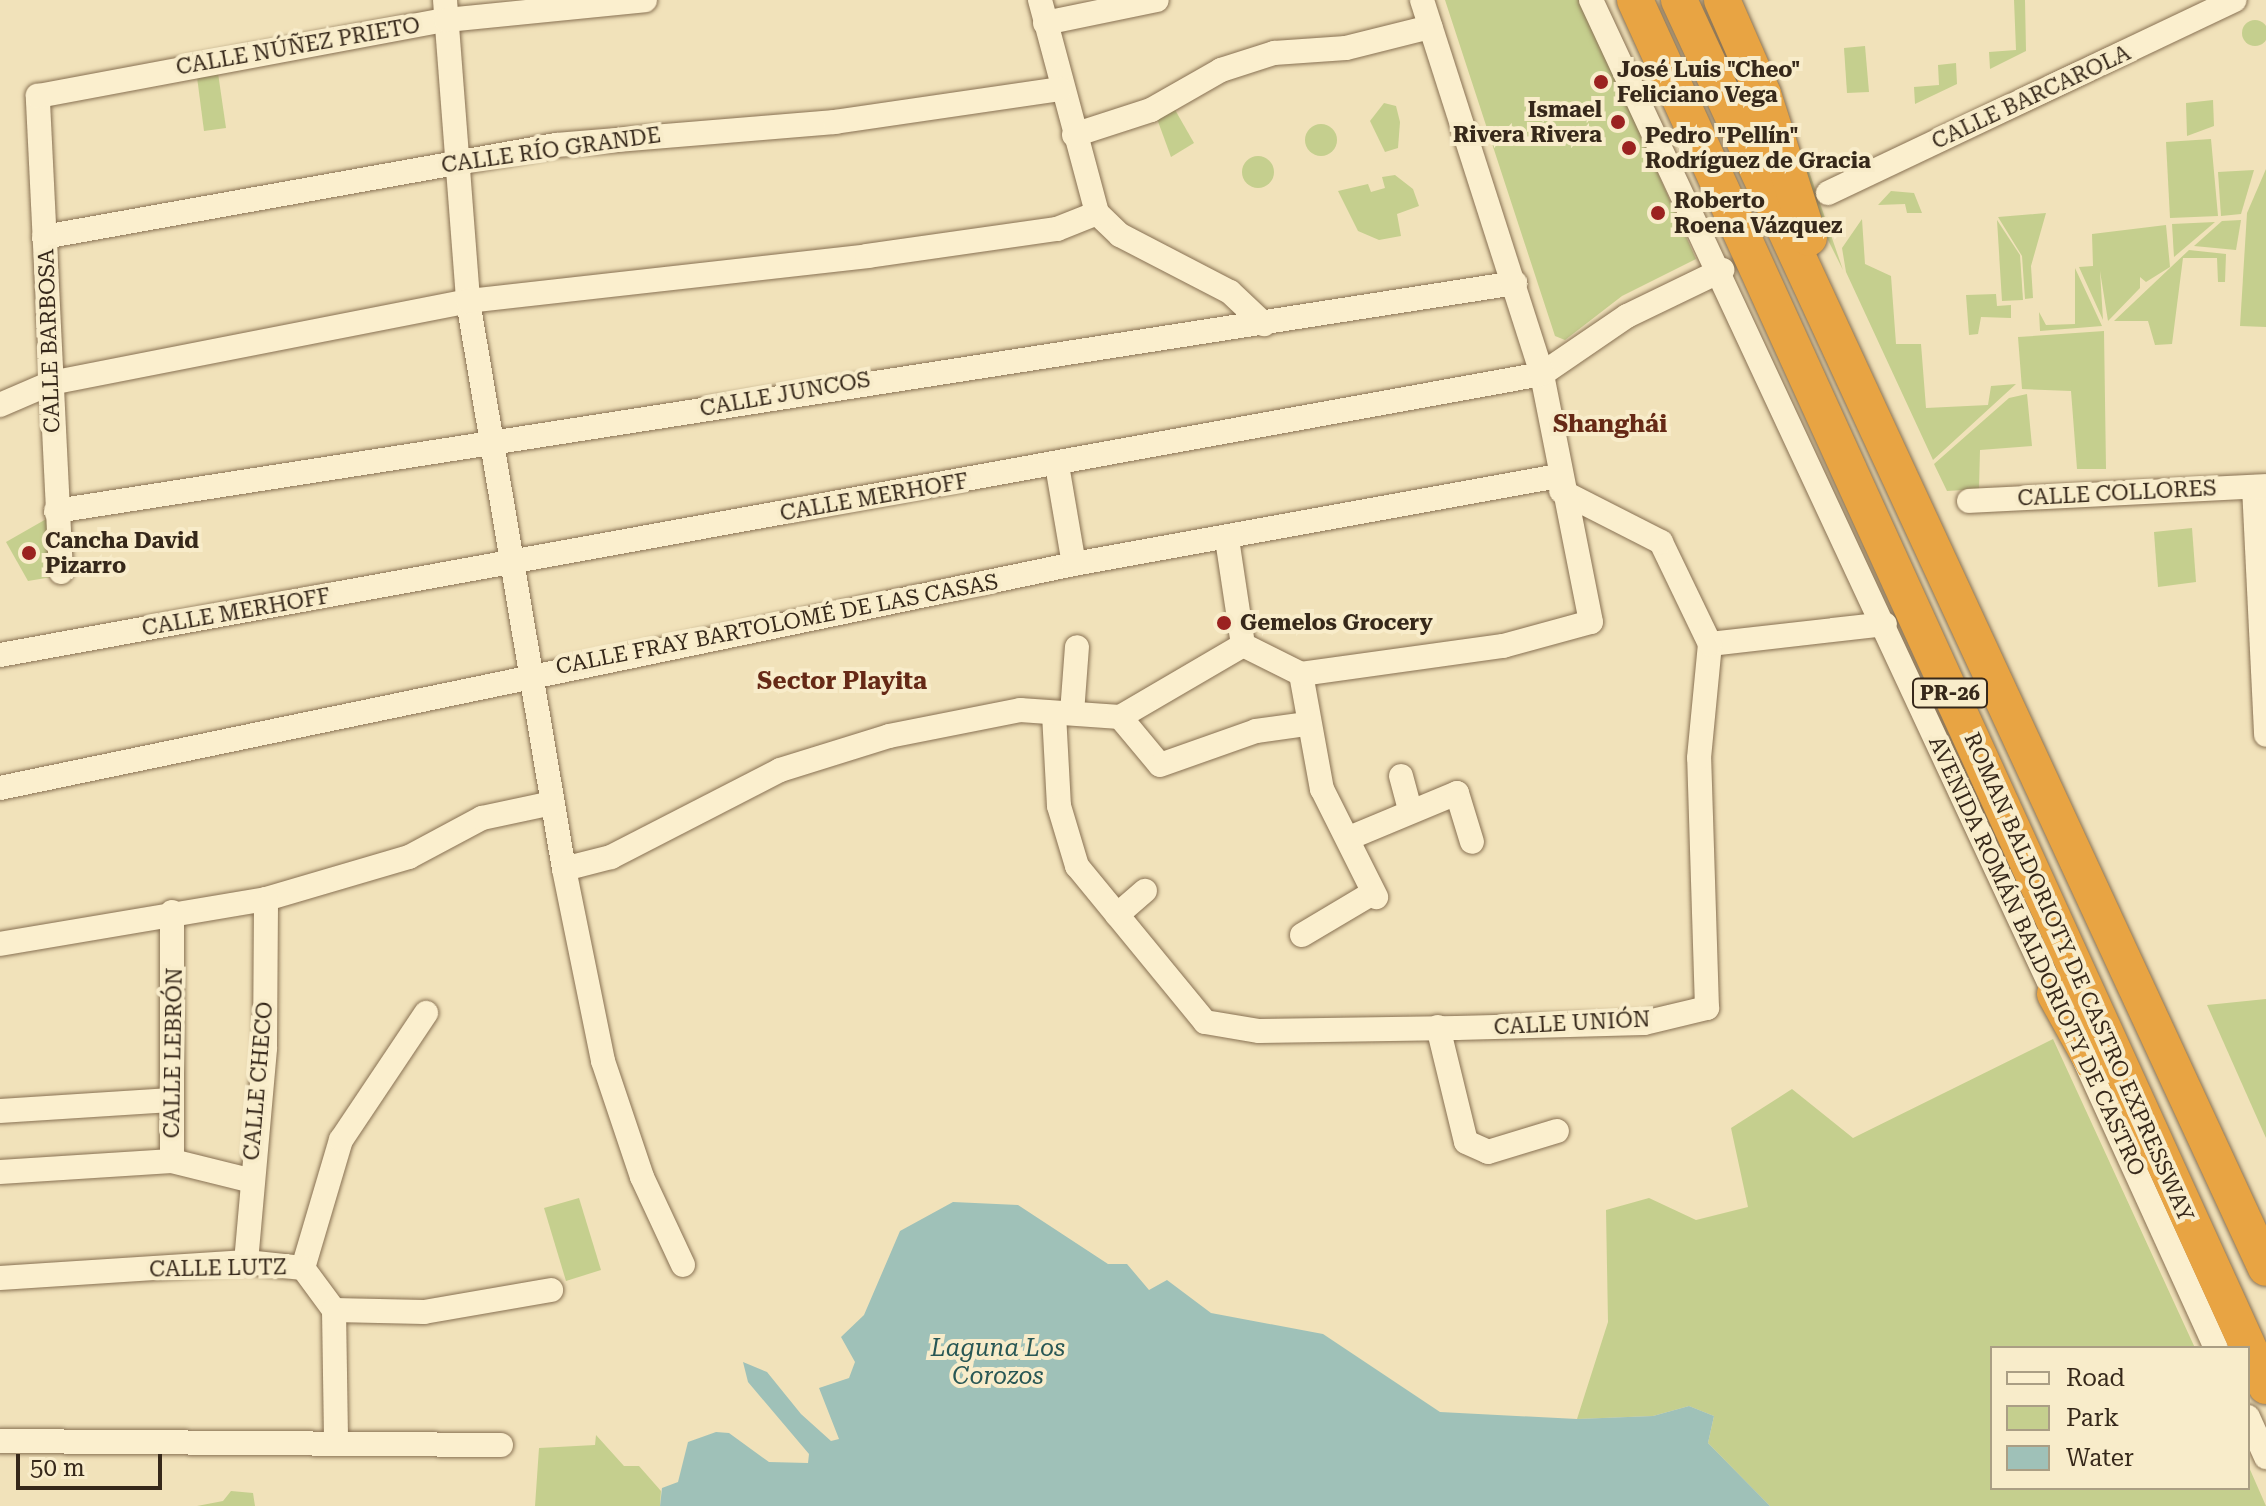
<!DOCTYPE html>
<html>
<head>
<meta charset="utf-8">
<style>
	body { margin:0 }
	#map { position:relative; width:2266px; height:1506px; overflow:hidden; background:#f1e2ba; font-family:"Roboto Serif",serif }
	div>[style] { position:absolute }
	[style*='--x'] { left:calc(var(--x)*1px); top:calc(var(--y)*1px); width:calc(var(--w)*1px); rotate:calc(var(--a)*1deg) }
	.green>* { inset:0; background:#c5cf8e }
	.round { border-radius:50% }
	.water>* { inset:0; background:#9fc1b8 }
	.roads { filter:drop-shadow(0 0 2px #887153) drop-shadow(0 0 2px #887153) }
	.minor>* { height:24px; margin:-12px; padding:0 12px; transform-origin:12px; border-radius:12px; background:#fbefce }
	.highway>* { height:36px; margin:-18px; padding:0 18px; transform-origin:18px; border-radius:18px; background:#e8a443 }
	.dots>* { width:22px; height:22px; translate:-50% -50%; box-sizing:border-box; border:4px solid #f8ecca; border-radius:50% }
	span { translate:-50% -50%; white-space:nowrap; text-align:center; line-height:1.15; -webkit-text-stroke:8px #f8ecca; paint-order:stroke }
	.shield-label span { padding:2px 6px; background:#f8ecca; border:2px solid; border-radius:6px; -webkit-text-stroke-width:0 }
	.shield-label { font-size:20px; color:#36281a; font-weight:700 }
	.street-label { font-size:22px; color:#36281a }
	.poi-label { font-size:22px; color:#36281a; font-weight:700 }
	.left { translate:0 -50%; text-align:left }
	.right { translate:-100% -50%; text-align:right }
	.neighbourhood-label { font-size:24px; color:#662916; font-weight:700 }
	.water-label { font-size:24px; color:#285755; font-style:italic }
	.legend { position:absolute; left:1990px; top:1346px; width:260px; height:144px; box-sizing:border-box; background:#f8ecca; border:2px solid #aa9e84; margin:0; padding:10px 14px; list-style:none; font-size:24px; color:#36281a }
	.legend li { display:flex; align-items:center; gap:16px; height:40px }
	.legend b { width:40px; border:2px solid #aa9e84 }
	.scale { position:absolute; left:16px; top:1454px; width:146px; height:36px; box-sizing:border-box; border:4px solid #36281a; border-top:0; padding-left:10px; font-size:24px; line-height:28px; white-space:nowrap; color:#36281a; -webkit-text-stroke:6px #f8ecca; paint-order:stroke }
</style>
</head>
<body>
<div id="map">
	<div class="green">
		<i style="clip-path:polygon(1445px 0,1581px 0,1696px 259px,1622px 296px,1565px 340px,1555px 336px)"></i>
		<i style="clip-path:polygon(2014px 0,2025px 0,2026px 51px,1990px 69px,1989px 52px,2016px 50px)"></i>
		<i class="round" style="left:2242px;top:20px;width:26px;height:26px"></i>
		<i style="clip-path:polygon(1865px 46px,1869px 92px,1847px 93px,1844px 48px)"></i>
		<i style="clip-path:polygon(1956px 63px,1957px 84px,1915px 104px,1914px 87px,1939px 85px,1938px 65px)"></i>
		<i style="clip-path:polygon(1761px 66px,1804px 157px,1843px 270px,1823px 230px)"></i>
		<i style="clip-path:polygon(218px 73px,226px 128px,204px 131px,197px 77px)"></i>
		<i style="clip-path:polygon(2213px 100px,2214px 126px,2187px 136px,2186px 103px)"></i>
		<i style="clip-path:polygon(1384px 103px,1396px 106px,1400px 122px,1398px 148px,1385px 152px,1370px 121px)"></i>
		<i style="clip-path:polygon(1174px 108px,1194px 143px,1171px 157px,1156px 116px)"></i>
		<i class="round" style="left:1305px;top:124px;width:32px;height:32px"></i>
		<i style="clip-path:polygon(2211px 139px,2218px 216px,2170px 218px,2166px 142px)"></i>
		<i class="round" style="left:1242px;top:156px;width:32px;height:32px"></i>
		<i style="clip-path:polygon(2266px 169px,2266px 327px,2240px 326px,2247px 213px)"></i>
		<i style="clip-path:polygon(2254px 170px,2241px 214px,2221px 216px,2218px 172px)"></i>
		<i style="clip-path:polygon(1395px 175px,1413px 189px,1419px 206px,1397px 214px,1401px 236px,1379px 240px,1358px 231px,1338px 191px,1368px 184px,1371px 192px,1385px 188px,1382px 177px)"></i>
		<i style="clip-path:polygon(1891px 191px,1914px 193px,1922px 213px,1907px 213px,1905px 204px,1878px 205px)"></i>
		<i style="clip-path:polygon(2046px 213px,2031px 266px,2033px 298px,2025px 299px,2022px 256px,1998px 217px)"></i>
		<i style="clip-path:polygon(1862px 219px,1865px 264px,1891px 276px,1896px 344px,1921px 344px,1926px 408px,1988px 405px,1991px 386px,2016px 384px,1933px 460px,1846px 272px,1842px 248px)"></i>
		<i style="clip-path:polygon(1997px 220px,2020px 255px,2023px 300px,2002px 301px)"></i>
		<i style="clip-path:polygon(2241px 220px,2236px 250px,2194px 246px,2222px 221px)"></i>
		<i style="clip-path:polygon(2215px 222px,2174px 257px,2172px 224px)"></i>
		<i style="clip-path:polygon(2166px 225px,2170px 267px,2146px 282px,2140px 277px,2140px 288px,2108px 321px,2100px 271px,2103px 320px,2079px 267px,2093px 266px,2092px 234px)"></i>
		<i style="clip-path:polygon(2189px 250px,2226px 254px,2225px 282px,2218px 282px,2217px 258px,2183px 258px,2172px 344px,2155px 345px,2148px 321px,2114px 321px)"></i>
		<i style="clip-path:polygon(2075px 268px,2102px 326px,2040px 331px,2039px 312px,2046px 325px,2075px 324px)"></i>
		<i style="clip-path:polygon(1996px 294px,1997px 306px,2011px 305px,2011px 318px,1981px 317px,1978px 334px,1969px 335px,1966px 295px)"></i>
		<i style="clip-path:polygon(2104px 331px,2106px 469px,2077px 469px,2071px 391px,2022px 389px,2018px 337px)"></i>
		<i style="clip-path:polygon(2027px 394px,2032px 446px,1980px 450px,1979px 489px,1947px 491px,1934px 464px,2009px 398px)"></i>
		<i style="clip-path:polygon(48px 518px,52px 577px,28px 581px,6px 542px)"></i>
		<i style="clip-path:polygon(2192px 528px,2196px 582px,2158px 587px,2154px 532px)"></i>
		<i style="clip-path:polygon(2266px 999px,2266px 1138px,2207px 1005px)"></i>
		<i style="clip-path:polygon(2053px 1039px,2195px 1348px,1992px 1348px,1992px 1488px,2248px 1488px,2248px 1465px,2266px 1506px,1770px 1506px,1708px 1443px,1714px 1416px,1689px 1406px,1653px 1416px,1577px 1419px,1608px 1322px,1606px 1210px,1649px 1198px,1696px 1220px,1748px 1207px,1731px 1128px,1792px 1089px,1853px 1138px)"></i>
		<i style="clip-path:polygon(579px 1198px,601px 1270px,566px 1281px,544px 1208px)"></i>
		<i style="clip-path:polygon(596px 1435px,624px 1466px,639px 1466px,661px 1491px,660px 1506px,535px 1506px,539px 1448px,595px 1445px)"></i>
		<i style="clip-path:polygon(231px 1491px,253px 1493px,255px 1506px,197px 1506px,223px 1501px)"></i>
	</div>
	<div class="water">
		<i style="clip-path:polygon(953px 1202px,1018px 1205px,1108px 1264px,1127px 1264px,1149px 1290px,1167px 1280px,1211px 1313px,1323px 1334px,1440px 1412px,1577px 1419px,1653px 1416px,1689px 1406px,1714px 1416px,1708px 1443px,1770px 1506px,660px 1506px,662px 1488px,678px 1482px,688px 1442px,716px 1432px,729px 1433px,769px 1462px,808px 1463px,809px 1454px,748px 1382px,743px 1362px,767px 1372px,801px 1414px,831px 1441px,839px 1439px,819px 1388px,849px 1378px,855px 1362px,841px 1337px,864px 1315px,900px 1231px)"></i>
	</div>
	<div class="roads">
		<div class="minor">
			<i style="--x:445;--y:0;--w:302;--a:85.6"></i>
			<i style="--x:468;--y:301;--w:576;--a:80.41"></i>
			<i style="--x:564;--y:869;--w:196;--a:78.5"></i>
			<i style="--x:603;--y:1061;--w:122;--a:71.4"></i>
			<i style="--x:642;--y:1177;--w:97;--a:65"></i>
			<i style="--x:1040;--y:0;--w:220;--a:75"></i>
			<i style="--x:1097;--y:213;--w:32;--a:44"></i>
			<i style="--x:1120;--y:235;--w:124;--a:27.4"></i>
			<i style="--x:1230;--y:292;--w:47;--a:43.3"></i>
			<i style="--x:1591;--y:0;--w:1110;--a:65"></i>
			<i style="--x:1045;--y:23;--w:114;--a:-11.6"></i>
			<i style="--x:1074;--y:135;--w:81;--a:-18"></i>
			<i style="--x:1151;--y:110;--w:81;--a:-29.7"></i>
			<i style="--x:1221;--y:70;--w:56;--a:-17.8"></i>
			<i style="--x:1274;--y:53;--w:72;--a:-4"></i>
			<i style="--x:1346;--y:48;--w:87;--a:-14"></i>
			<i style="--x:1828;--y:193;--w:450;--a:-25.4"></i>
			<i style="--x:44;--y:237;--w:520;--a:-10.19"></i>
			<i style="--x:556;--y:145;--w:280;--a:-4.7"></i>
			<i style="--x:835;--y:122;--w:227;--a:-8.3"></i>
			<i style="--x:0;--y:405;--w:56;--a:-23.3"></i>
			<i style="--x:51;--y:383;--w:425;--a:-11.1"></i>
			<i style="--x:468;--y:301;--w:402;--a:-6.4"></i>
			<i style="--x:867;--y:256;--w:192;--a:-8.1"></i>
			<i style="--x:1057;--y:229;--w:43;--a:-21.8"></i>
			<i style="--x:1057;--y:465;--w:100;--a:80.3"></i>
			<i style="--x:2254;--y:487;--w:248;--a:87.2"></i>
			<i style="--x:1969;--y:501;--w:297;--a:-2.9"></i>
			<i style="--x:56;--y:511;--w:1477;--a:-8.88"></i>
			<i style="--x:1227;--y:539;--w:107;--a:81.4"></i>
			<i style="--x:61;--y:572;--w:477;--a:-92.8"></i>
			<i style="--x:38;--y:96;--w:415;--a:-10.6"></i>
			<i style="--x:446;--y:20;--w:200;--a:-5.7"></i>
			<i style="--x:1710;--y:644;--w:176;--a:-6.5"></i>
			<i style="--x:0;--y:655;--w:1567;--a:-10.33"></i>
			<i style="--x:1542;--y:374;--w:103;--a:-34.3"></i>
			<i style="--x:1627;--y:316;--w:106;--a:-25.8"></i>
			<i style="--x:1301;--y:674;--w:117;--a:79.7"></i>
			<i style="--x:1322;--y:789;--w:121;--a:63.4"></i>
			<i style="--x:1072;--y:713;--w:66;--a:-85.7"></i>
			<i style="--x:1054;--y:714;--w:92;--a:86.9"></i>
			<i style="--x:1059;--y:806;--w:63;--a:73.3"></i>
			<i style="--x:1077;--y:866;--w:202;--a:50.6"></i>
			<i style="--x:1205;--y:1022;--w:55;--a:9.5"></i>
			<i style="--x:1259;--y:1031;--w:198;--a:-0.9"></i>
			<i style="--x:1457;--y:1028;--w:187;--a:-1.5"></i>
			<i style="--x:1644;--y:1023;--w:65;--a:-13.4"></i>
			<i style="--x:1707;--y:1008;--w:250;--a:-91.8"></i>
			<i style="--x:1699;--y:758;--w:115;--a:-84.5"></i>
			<i style="--x:1710;--y:644;--w:113;--a:-115.7"></i>
			<i style="--x:1661;--y:542;--w:112;--a:-153"></i>
			<i style="--x:1120;--y:717;--w:62;--a:50.2"></i>
			<i style="--x:1160;--y:765;--w:102;--a:-19.5"></i>
			<i style="--x:1256;--y:731;--w:50;--a:-8"></i>
			<i style="--x:1401;--y:776;--w:34;--a:75"></i>
			<i style="--x:0;--y:788;--w:1097;--a:-11.78"></i>
			<i style="--x:1074;--y:564;--w:492;--a:-10.3"></i>
			<i style="--x:1349;--y:838;--w:117;--a:-22.6"></i>
			<i style="--x:1457;--y:793;--w:51;--a:73"></i>
			<i style="--x:564;--y:869;--w:49;--a:-14.3"></i>
			<i style="--x:611;--y:857;--w:190;--a:-27.2"></i>
			<i style="--x:780;--y:770;--w:114;--a:-17.3"></i>
			<i style="--x:889;--y:736;--w:134;--a:-11.2"></i>
			<i style="--x:1020;--y:710;--w:100;--a:4"></i>
			<i style="--x:1120;--y:717;--w:143;--a:-30.3"></i>
			<i style="--x:1243;--y:645;--w:65;--a:26.6"></i>
			<i style="--x:1301;--y:674;--w:204;--a:-7.9"></i>
			<i style="--x:1503;--y:646;--w:91;--a:-15.3"></i>
			<i style="--x:1591;--y:622;--w:253;--a:-101.2"></i>
			<i style="--x:1542;--y:374;--w:393;--a:-107.8"></i>
			<i style="--x:1117;--y:915;--w:37;--a:-41"></i>
			<i style="--x:1302;--y:935;--w:80;--a:-30.7"></i>
			<i style="--x:0;--y:944;--w:270;--a:-9.6"></i>
			<i style="--x:266;--y:899;--w:149;--a:-16.4"></i>
			<i style="--x:409;--y:857;--w:83;--a:-28.1"></i>
			<i style="--x:482;--y:818;--w:72;--a:-12.1"></i>
			<i style="--x:1438;--y:1027;--w:118;--a:76.3"></i>
			<i style="--x:1466;--y:1142;--w:24;--a:24"></i>
			<i style="--x:1488;--y:1152;--w:72;--a:-16.9"></i>
			<i style="--x:2082;--y:1054;--w:323;--a:65.5"></i>
			<i style="--x:0;--y:1111;--w:171;--a:-3.7"></i>
			<i style="--x:172;--y:1161;--w:249;--a:-90"></i>
			<i style="--x:0;--y:1172;--w:172;--a:-3.7"></i>
			<i style="--x:172;--y:1161;--w:79;--a:13.9"></i>
			<i style="--x:246;--y:1262;--w:215;--a:-84.9"></i>
			<i style="--x:265;--y:1048;--w:149;--a:-89.6"></i>
			<i style="--x:303;--y:1268;--w:134;--a:-73.5"></i>
			<i style="--x:341;--y:1140;--w:153;--a:-56.2"></i>
			<i style="--x:0;--y:1278;--w:247;--a:-3.7"></i>
			<i style="--x:246;--y:1262;--w:57;--a:6"></i>
			<i style="--x:303;--y:1268;--w:52;--a:53.6"></i>
			<i style="--x:334;--y:1310;--w:129;--a:89.1"></i>
			<i style="--x:334;--y:1310;--w:90;--a:1.3"></i>
			<i style="--x:424;--y:1312;--w:129;--a:-9.8"></i>
			<i style="--x:2248;--y:1417;--w:44;--a:65.8"></i>
			<i style="--x:0;--y:1441;--w:501;--a:0.46"></i>
		</div>
		<div class="highway">
			<i style="--x:1635;--y:0;--w:1523;--a:65.52"></i>
			<i style="--x:1679;--y:0;--w:1397;--a:65.16"></i>
			<i style="--x:1722;--y:0;--w:103;--a:66.4"></i>
			<i style="--x:1763;--y:94;--w:151;--a:72.3"></i>
			<i style="--x:2055;--y:994;--w:82;--a:60.9"></i>
		</div>
	</div>
	<div class="dots">
		<i style="left:1601px;top:82px;background:#9b2220"></i>
		<i style="left:1618px;top:122px;background:#9b2220"></i>
		<i style="left:1629px;top:148px;background:#9b2220"></i>
		<i style="left:1658px;top:213px;background:#9b2220"></i>
		<i style="left:29px;top:553px;background:#9b2220"></i>
		<i style="left:1224px;top:623px;background:#9b2220"></i>
	</div>
	<div class="shield-label">
		<span style="left:1950px;top:693px">PR-26</span>
	</div>
	<div class="street-label">
		<span style="left:298px;top:46px;rotate:-10deg">CALLE NÚÑEZ PRIETO</span>
		<span style="left:2031px;top:97px;rotate:-25deg">CALLE BARCAROLA</span>
		<span style="left:551px;top:150px;rotate:-8deg">CALLE RÍO GRANDE</span>
		<span style="left:49px;top:341px;rotate:-92deg">CALLE BARBOSA</span>
		<span style="left:785px;top:394px;rotate:-10deg">CALLE JUNCOS</span>
		<span style="left:2117px;top:493px;rotate:-3deg">CALLE COLLORES</span>
		<span style="left:874px;top:497px;rotate:-10deg">CALLE MERHOFF</span>
		<span style="left:236px;top:612px;rotate:-10deg">CALLE MERHOFF</span>
		<span style="left:777px;top:624px;rotate:-11deg">CALLE FRAY BARTOLOMÉ DE LAS CASAS</span>
		<span style="left:2037px;top:956px;rotate:65deg">AVENIDA ROMÁN BALDORIOTY DE CASTRO</span>
		<span style="left:2079px;top:977px;rotate:66deg">ROMAN BALDORIOTY DE CASTRO EXPRESSWAY</span>
		<span style="left:1572px;top:1023px;rotate:-3deg">CALLE UNIÓN</span>
		<span style="left:173px;top:1053px;rotate:-89deg">CALLE LEBRÓN</span>
		<span style="left:258px;top:1081px;rotate:-85deg">CALLE CHECO</span>
		<span style="left:218px;top:1268px;rotate:-1deg">CALLE LUTZ</span>
	</div>
	<div class="poi-label">
		<span class="left" style="left:1617px;top:82px">José Luis "Cheo"<br>Feliciano Vega</span>
		<span class="right" style="left:1602px;top:122px">Ismael<br>Rivera Rivera</span>
		<span class="left" style="left:1645px;top:148px">Pedro "Pellín"<br>Rodríguez de Gracia</span>
		<span class="left" style="left:1674px;top:213px">Roberto<br>Roena Vázquez</span>
		<span class="left" style="left:45px;top:553px">Cancha David<br>Pizarro</span>
		<span class="left" style="left:1240px;top:623px">Gemelos Grocery</span>
	</div>
	<div class="neighbourhood-label">
		<span style="left:1610px;top:425px">Shanghái</span>
		<span style="left:842px;top:682px">Sector Playita</span>
	</div>
	<div class="water-label">
		<span style="left:998px;top:1363px">Laguna Los<br>Corozos</span>
	</div>
	<ul class="legend">
	<li><b style="height:10px;background:#fbefce"></b>Road</li>
	<li><b style="height:22px;background:#c5cf8e"></b>Park</li>
	<li><b style="height:22px;background:#9fc1b8"></b>Water</li>
	</ul>
	<div class="scale">50 m</div>
</div>
</body>
</html>
